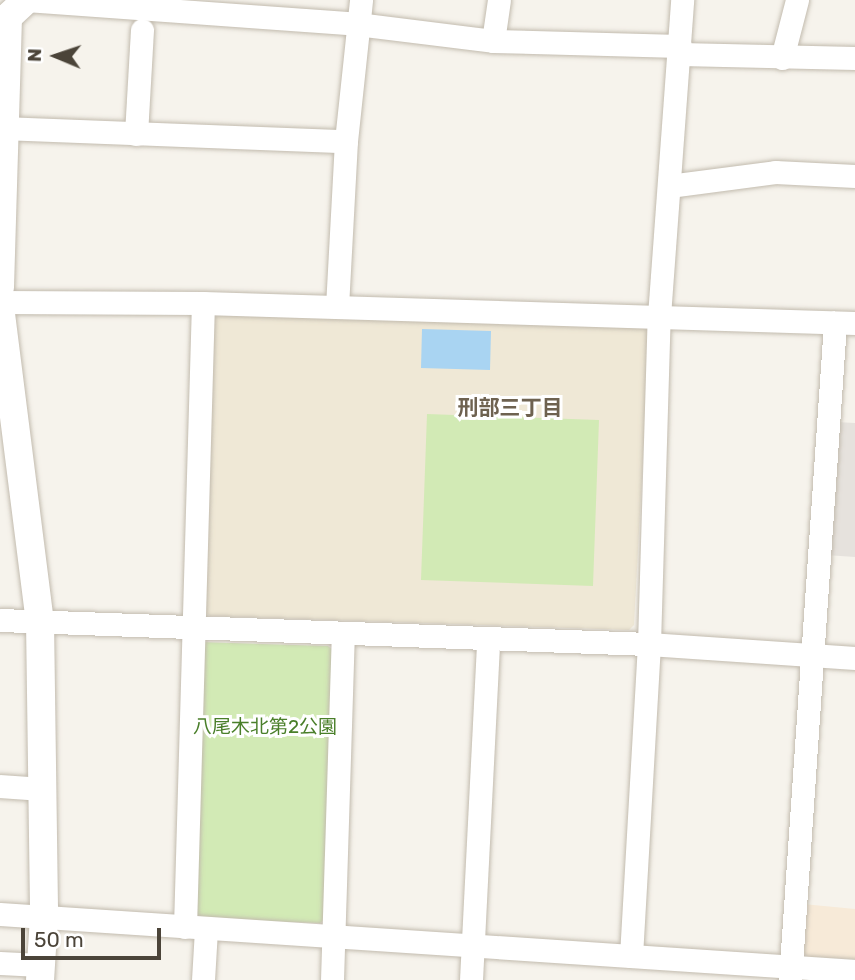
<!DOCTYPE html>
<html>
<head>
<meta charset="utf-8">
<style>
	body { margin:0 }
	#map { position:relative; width:855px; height:980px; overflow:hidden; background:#f6f3ec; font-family:Rubik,"Noto Sans JP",sans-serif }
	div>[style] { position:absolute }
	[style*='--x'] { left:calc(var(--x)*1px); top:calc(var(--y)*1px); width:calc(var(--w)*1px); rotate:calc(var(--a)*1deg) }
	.commercial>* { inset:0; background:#f7ead8 }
	.industrial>* { inset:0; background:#e6e2dd }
	.education>* { inset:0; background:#efe8d6 }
	.green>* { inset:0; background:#d2eab5 }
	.water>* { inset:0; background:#a9d4f2 }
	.roads { filter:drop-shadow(0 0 2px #c2bbae) drop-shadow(0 0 2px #c2bbae) }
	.minor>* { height:23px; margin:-11.5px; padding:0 11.5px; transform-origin:11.5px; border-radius:11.5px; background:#fff }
	.tertiary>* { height:28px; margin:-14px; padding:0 14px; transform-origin:14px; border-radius:14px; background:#fff }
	span { translate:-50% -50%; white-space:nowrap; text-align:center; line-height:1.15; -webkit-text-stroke:6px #fff; paint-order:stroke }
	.park-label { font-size:19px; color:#4a7f2a }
	.neighbourhood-label { font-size:21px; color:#6e6250; font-weight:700 }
	.north { position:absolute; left:21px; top:21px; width:70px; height:70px; -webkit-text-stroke:5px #fff; paint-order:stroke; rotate:272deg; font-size:19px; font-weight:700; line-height:28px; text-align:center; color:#4b4439 }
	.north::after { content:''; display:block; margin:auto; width:24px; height:32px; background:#4b4439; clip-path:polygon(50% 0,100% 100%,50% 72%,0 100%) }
	.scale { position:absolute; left:21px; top:928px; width:140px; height:32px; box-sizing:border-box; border:4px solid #4b4439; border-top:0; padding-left:9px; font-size:21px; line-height:24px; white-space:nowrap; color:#4b4439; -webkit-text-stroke:5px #fff; paint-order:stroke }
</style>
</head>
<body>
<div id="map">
	<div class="commercial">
		<i style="clip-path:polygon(803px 904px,855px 909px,855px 959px,808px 957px,799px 949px)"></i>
	</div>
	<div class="industrial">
		<i style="clip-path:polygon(836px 422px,855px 423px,855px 557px,826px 555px)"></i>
	</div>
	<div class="education">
		<i style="clip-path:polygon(220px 315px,650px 326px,634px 625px,629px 630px,210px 616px,201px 608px,210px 320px)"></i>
	</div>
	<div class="green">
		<i style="clip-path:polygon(427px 414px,599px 420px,593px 586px,421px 580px)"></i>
		<i style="clip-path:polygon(200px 642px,328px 646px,334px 651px,328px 917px,320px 923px,199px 919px,194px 908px)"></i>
	</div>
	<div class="water">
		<i style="clip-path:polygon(422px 329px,491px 331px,490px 370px,421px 368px)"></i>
	</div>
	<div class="roads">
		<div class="minor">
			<i style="--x:26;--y:0;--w:332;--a:4.1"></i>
			<i style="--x:357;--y:24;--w:137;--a:7.1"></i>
			<i style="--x:493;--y:41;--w:187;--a:1.5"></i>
			<i style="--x:493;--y:41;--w:41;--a:-81.7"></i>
			<i style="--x:680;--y:54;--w:175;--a:1.3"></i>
			<i style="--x:782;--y:58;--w:60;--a:-75.5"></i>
			<i style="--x:0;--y:128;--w:346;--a:2.2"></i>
			<i style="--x:136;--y:134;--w:104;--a:-86.7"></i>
			<i style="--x:669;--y:186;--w:107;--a:-7.5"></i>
			<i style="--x:775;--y:172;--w:80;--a:2.9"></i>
			<i style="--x:0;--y:302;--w:203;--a:0.3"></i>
			<i style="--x:203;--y:303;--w:652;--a:1.76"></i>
			<i style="--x:337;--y:307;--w:166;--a:-86.9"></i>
			<i style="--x:346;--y:141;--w:142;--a:-83.9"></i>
			<i style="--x:0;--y:620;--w:649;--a:2.12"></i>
			<i style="--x:649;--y:644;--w:206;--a:3.9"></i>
			<i style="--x:0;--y:786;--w:42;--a:4.1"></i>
			<i style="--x:0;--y:914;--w:857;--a:3.81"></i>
			<i style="--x:185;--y:927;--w:624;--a:-88.35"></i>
			<i style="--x:631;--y:956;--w:313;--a:-86.7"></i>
			<i style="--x:649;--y:644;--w:328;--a:-88.3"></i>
			<i style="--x:659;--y:316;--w:317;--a:-85.8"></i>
			<i style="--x:0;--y:963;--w:40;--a:2.9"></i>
			<i style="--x:203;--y:980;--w:51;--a:-86.6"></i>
			<i style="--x:332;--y:980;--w:344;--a:-88.2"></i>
			<i style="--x:471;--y:980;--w:340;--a:-87.1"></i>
			<i style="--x:790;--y:980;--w:659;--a:-86.08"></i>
		</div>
		<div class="tertiary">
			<i style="--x:0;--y:287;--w:270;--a:-88.3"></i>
			<i style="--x:8;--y:17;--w:25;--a:-43"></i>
			<i style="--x:0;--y:306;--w:318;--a:82.8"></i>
			<i style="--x:40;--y:621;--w:296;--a:89.2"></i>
			<i style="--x:44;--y:917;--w:63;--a:93.6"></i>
		</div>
	</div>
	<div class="park-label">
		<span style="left:265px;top:727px">八尾木北第2公園</span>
	</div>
	<div class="neighbourhood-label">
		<span style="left:510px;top:408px">刑部三丁目</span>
	</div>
	<div class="north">N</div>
	<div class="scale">50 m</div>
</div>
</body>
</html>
